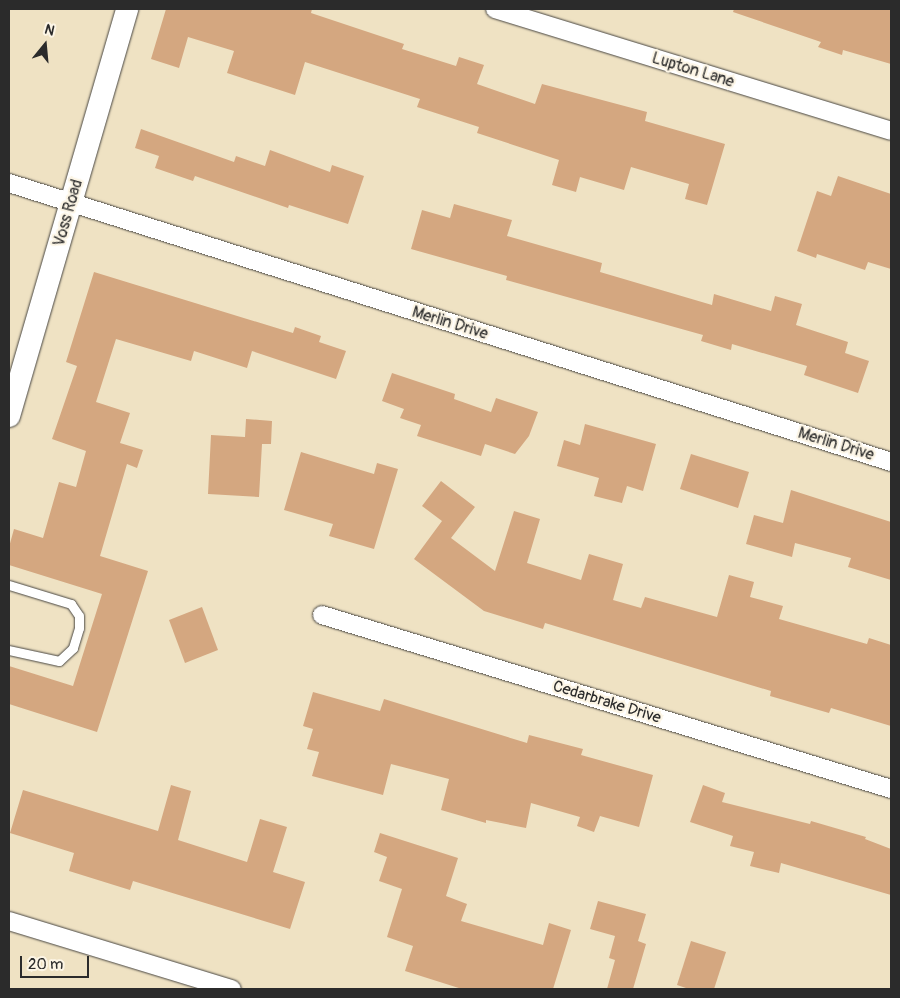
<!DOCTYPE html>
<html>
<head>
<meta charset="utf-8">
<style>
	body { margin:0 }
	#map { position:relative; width:900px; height:998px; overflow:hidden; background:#efe2c3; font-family:Pangolin,sans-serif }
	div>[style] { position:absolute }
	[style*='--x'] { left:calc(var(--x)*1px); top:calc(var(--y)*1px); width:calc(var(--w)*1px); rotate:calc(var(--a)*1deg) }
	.building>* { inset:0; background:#d4a780 }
	.roads { filter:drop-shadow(0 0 1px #484642) drop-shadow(0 0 1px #484642) }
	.service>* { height:9px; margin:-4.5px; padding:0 4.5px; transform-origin:4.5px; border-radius:4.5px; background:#fff }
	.minor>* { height:18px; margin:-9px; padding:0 9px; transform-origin:9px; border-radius:9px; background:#fff }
	.tertiary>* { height:22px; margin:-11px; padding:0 11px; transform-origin:11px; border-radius:11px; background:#fff }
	span { translate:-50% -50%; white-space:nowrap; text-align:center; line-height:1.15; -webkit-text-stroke:4.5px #fcf5e5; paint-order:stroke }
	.street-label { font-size:16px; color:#2b2b2b }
	.frame { position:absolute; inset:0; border:10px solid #2b2b2b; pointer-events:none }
	.north { position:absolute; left:20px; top:20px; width:50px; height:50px; -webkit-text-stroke:4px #fcf5e5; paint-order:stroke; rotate:17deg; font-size:14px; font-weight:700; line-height:20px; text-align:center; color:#2b2b2b }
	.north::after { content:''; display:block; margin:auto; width:18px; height:22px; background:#2b2b2b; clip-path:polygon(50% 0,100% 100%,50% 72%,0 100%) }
	.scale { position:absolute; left:20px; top:956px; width:69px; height:22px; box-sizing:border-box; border:2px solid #2b2b2b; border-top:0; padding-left:6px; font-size:15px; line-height:18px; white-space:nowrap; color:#2b2b2b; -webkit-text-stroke:4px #fcf5e5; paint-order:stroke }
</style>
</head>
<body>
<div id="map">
	<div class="building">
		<i style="clip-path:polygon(166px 9px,312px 9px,311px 13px,404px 44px,402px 49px,456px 66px,459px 57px,484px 65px,477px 84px,535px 104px,542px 84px,647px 112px,645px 121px,725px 144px,707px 205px,685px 199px,689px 184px,631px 167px,624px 190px,580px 177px,576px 192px,552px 185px,559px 160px,477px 133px,479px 127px,417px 107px,420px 99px,305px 62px,295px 95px,227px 73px,234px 51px,188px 37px,179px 68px,151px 59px)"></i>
		<i style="clip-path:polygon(734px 9px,891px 9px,891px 64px,843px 50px,842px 55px,818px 47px,821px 42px,733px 12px)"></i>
		<i style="clip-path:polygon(141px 129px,234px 162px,236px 156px,265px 166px,270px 150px,330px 172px,332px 165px,364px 176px,348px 224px,289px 205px,288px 208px,195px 176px,193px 181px,155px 168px,159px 156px,135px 148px)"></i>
		<i style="clip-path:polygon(838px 176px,891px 194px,891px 269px,868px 262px,865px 270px,817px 254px,816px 258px,797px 251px,817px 191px,831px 196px)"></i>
		<i style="clip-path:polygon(454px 204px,512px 220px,507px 236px,602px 263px,600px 272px,712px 305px,714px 294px,771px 311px,775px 296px,802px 304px,796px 325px,848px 342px,845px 353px,869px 361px,858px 393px,804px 375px,807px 366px,732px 344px,731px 350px,701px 341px,703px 335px,506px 280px,507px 276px,411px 249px,422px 210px,450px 218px)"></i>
		<i style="clip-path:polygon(94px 272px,293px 333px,295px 327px,321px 336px,319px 342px,346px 351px,336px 379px,252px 351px,247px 368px,194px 351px,191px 361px,116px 339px,96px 402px,130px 413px,120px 443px,143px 450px,137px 468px,127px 464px,100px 556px,148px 571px,97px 732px,9px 704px,9px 666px,73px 686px,102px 594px,9px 565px,9px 547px,14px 529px,43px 538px,59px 482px,76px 487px,86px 451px,52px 439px,77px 366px,66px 362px)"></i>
		<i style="clip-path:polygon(392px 373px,455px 394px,454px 399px,491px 412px,496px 398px,538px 412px,529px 436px,515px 454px,485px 444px,481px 456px,417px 436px,421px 425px,400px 418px,404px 409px,382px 401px)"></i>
		<i style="clip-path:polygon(246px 419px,272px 421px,271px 444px,262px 444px,259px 497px,208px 494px,211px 435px,245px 437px)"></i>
		<i style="clip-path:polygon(585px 424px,656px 444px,643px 491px,627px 486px,622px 503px,594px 496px,599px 478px,557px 466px,564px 440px,580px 445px)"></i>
		<i style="clip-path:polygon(301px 452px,374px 474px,377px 463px,398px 469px,374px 549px,329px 536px,333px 524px,284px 510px)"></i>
		<i style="clip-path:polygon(691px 454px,749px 472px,738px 508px,680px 489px)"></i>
		<i style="clip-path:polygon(441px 481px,475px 507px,451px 538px,495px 571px,514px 511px,540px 519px,527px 563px,581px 580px,589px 554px,623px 564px,613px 600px,641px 608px,645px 597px,717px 617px,729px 575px,754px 582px,750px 597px,783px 606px,779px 619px,867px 644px,869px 638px,891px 645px,891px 726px,831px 708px,829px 713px,770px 696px,771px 691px,545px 623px,543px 629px,484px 611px,414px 559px,442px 521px,422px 506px)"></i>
		<i style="clip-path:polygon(791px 490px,891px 522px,891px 580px,848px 567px,851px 558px,795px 543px,792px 557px,746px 544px,754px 515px,783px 523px)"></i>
		<i style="clip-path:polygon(202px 607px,218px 650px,185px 663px,169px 620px)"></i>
		<i style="clip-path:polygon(313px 692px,380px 711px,384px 699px,527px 743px,529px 735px,583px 749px,581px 755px,653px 775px,639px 827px,600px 816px,594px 832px,577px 826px,580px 817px,531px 803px,526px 828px,486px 820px,486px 823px,441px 810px,449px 779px,391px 764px,383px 795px,312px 776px,319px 752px,307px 749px,313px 729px,303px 726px)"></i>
		<i style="clip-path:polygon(171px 785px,191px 791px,178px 840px,247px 862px,260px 819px,287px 827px,273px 872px,305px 882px,290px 929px,133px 881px,130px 890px,69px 871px,74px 853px,10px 833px,23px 790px,158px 831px)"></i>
		<i style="clip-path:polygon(703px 785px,725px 793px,722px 802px,810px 824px,811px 821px,866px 837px,865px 839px,891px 849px,891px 895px,781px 863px,779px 873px,750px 866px,754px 852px,730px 846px,733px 836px,690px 822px)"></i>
		<i style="clip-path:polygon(380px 833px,458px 858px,446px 896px,467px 904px,461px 921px,543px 945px,549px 923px,571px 930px,553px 989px,462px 989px,405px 971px,413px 946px,387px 937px,402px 889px,379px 881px,387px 857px,374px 852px)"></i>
		<i style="clip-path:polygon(598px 901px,646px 914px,638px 941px,646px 944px,633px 989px,607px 989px,615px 960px,609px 958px,615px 936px,590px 929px)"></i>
		<i style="clip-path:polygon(691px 941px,726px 952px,714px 989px,689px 989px,677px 985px)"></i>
	</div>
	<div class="roads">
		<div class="service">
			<i style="--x:9;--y:585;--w:65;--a:17"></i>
			<i style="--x:71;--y:604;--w:14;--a:56"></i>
			<i style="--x:79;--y:616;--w:12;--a:90"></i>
			<i style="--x:79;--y:628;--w:21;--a:107"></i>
			<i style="--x:73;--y:648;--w:19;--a:137"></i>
			<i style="--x:59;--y:661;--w:51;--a:-167.6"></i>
		</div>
		<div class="minor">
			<i style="--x:495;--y:9;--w:414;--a:17.1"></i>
			<i style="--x:9;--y:183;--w:925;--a:17.55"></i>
			<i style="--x:322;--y:615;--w:595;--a:17"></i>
			<i style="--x:9;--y:921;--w:233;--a:17"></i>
		</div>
		<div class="tertiary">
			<i style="--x:9;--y:416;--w:424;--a:-73.8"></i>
		</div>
	</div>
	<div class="street-label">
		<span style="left:693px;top:70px;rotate:17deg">Lupton Lane</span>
		<span style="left:68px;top:213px;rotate:-74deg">Voss Road</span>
		<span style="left:450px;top:323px;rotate:17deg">Merlin Drive</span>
		<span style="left:836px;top:444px;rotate:17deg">Merlin Drive</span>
		<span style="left:607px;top:702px;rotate:17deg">Cedarbrake Drive</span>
	</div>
	<div class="frame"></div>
	<div class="north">N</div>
	<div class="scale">20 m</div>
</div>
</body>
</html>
